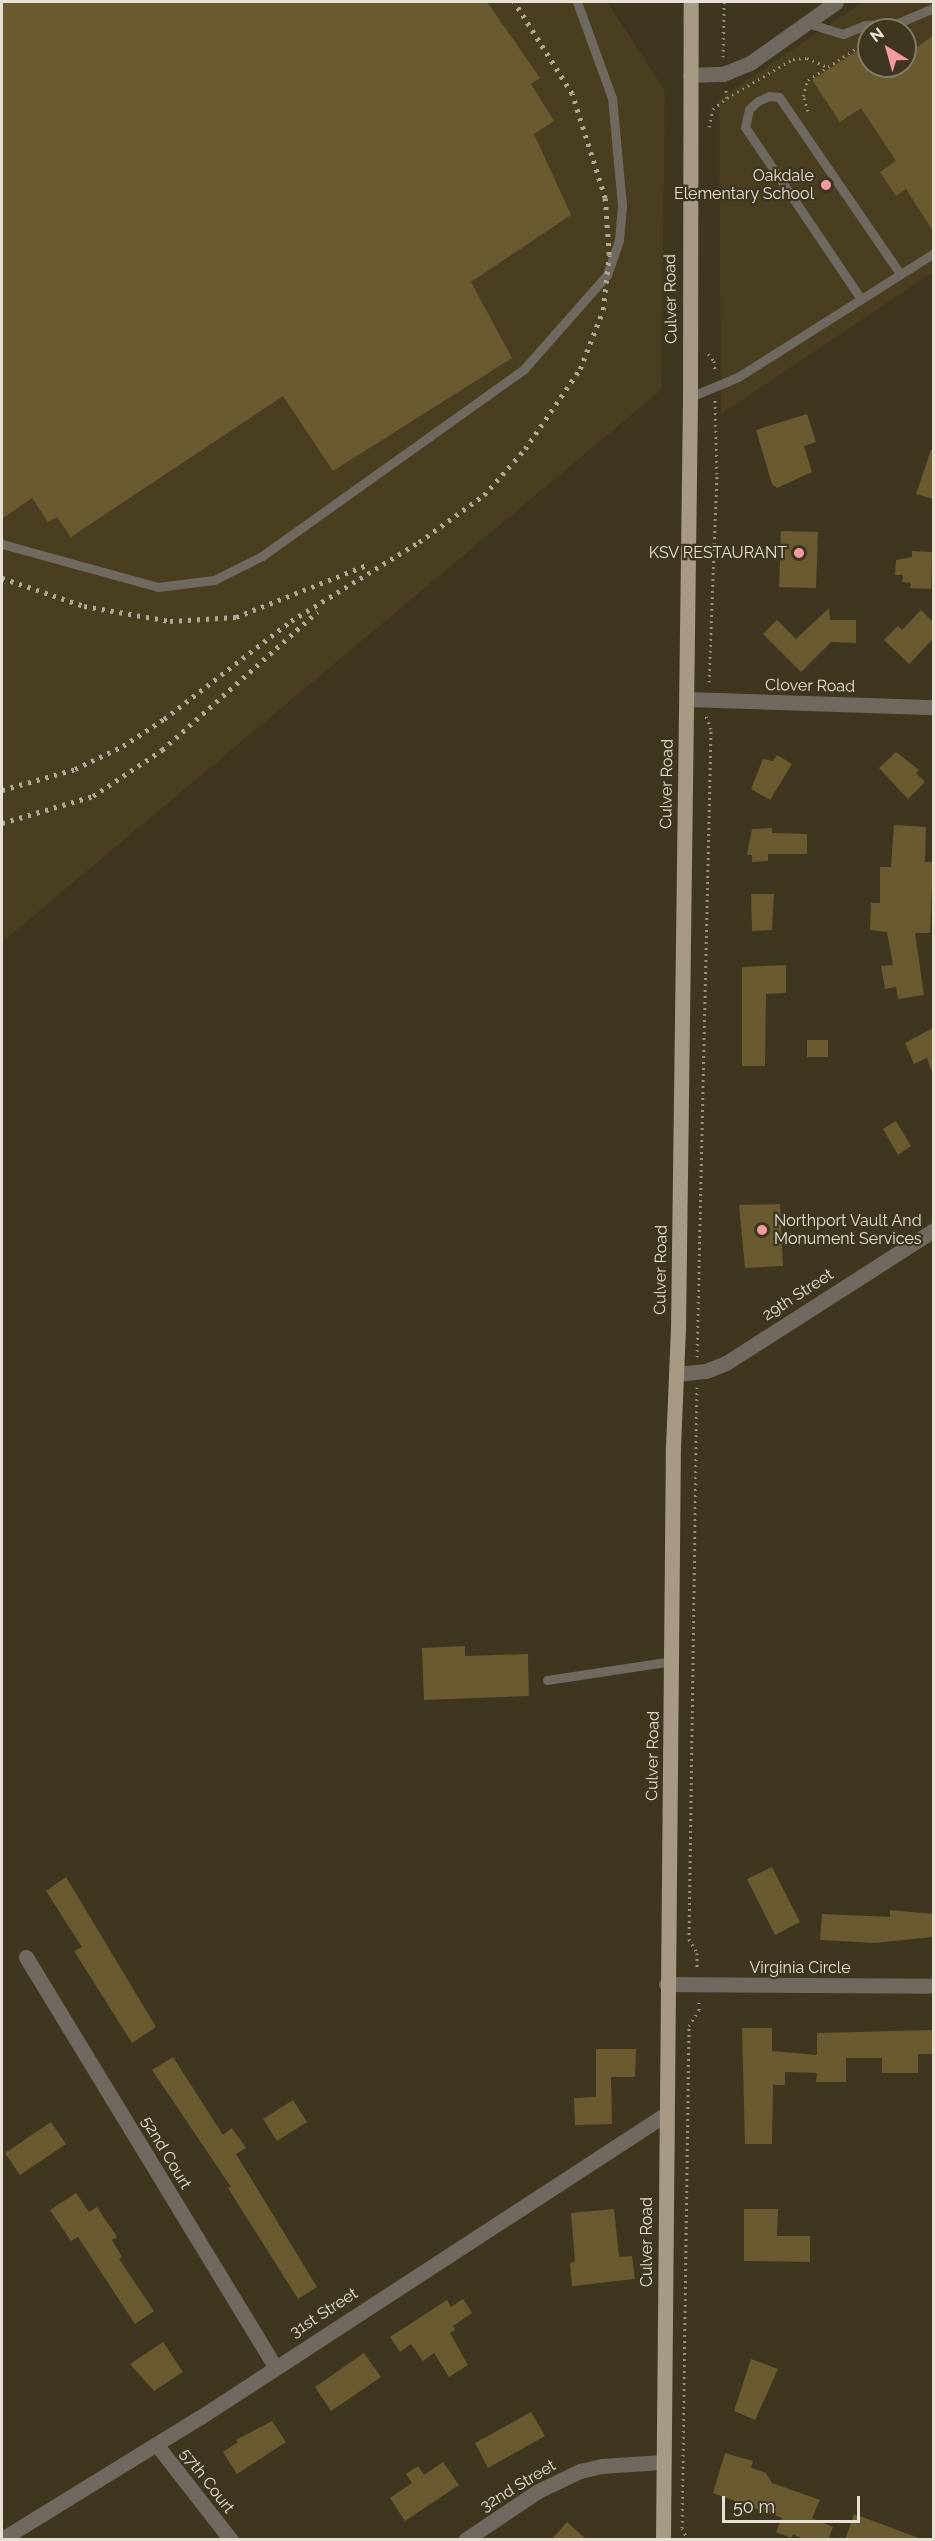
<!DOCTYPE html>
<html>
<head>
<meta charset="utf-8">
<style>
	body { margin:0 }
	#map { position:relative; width:935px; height:2541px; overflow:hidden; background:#3e361f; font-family:Raleway,sans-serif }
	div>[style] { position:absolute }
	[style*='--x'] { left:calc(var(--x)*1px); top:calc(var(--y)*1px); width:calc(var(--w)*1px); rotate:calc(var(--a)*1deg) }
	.built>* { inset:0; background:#493f20 }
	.building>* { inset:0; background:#695a30 }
	.path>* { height:3px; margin-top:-1.5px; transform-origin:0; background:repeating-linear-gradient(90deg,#97907e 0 1.5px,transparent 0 6px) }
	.service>* { height:9px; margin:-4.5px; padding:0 4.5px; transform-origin:4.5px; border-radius:4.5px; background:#6f695f }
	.minor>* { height:15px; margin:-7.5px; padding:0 7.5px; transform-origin:7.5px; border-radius:7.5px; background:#6f695f }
	.primary>* { height:15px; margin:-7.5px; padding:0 7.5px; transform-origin:7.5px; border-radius:7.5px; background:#a79a85 }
	.rail>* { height:4.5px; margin-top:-2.25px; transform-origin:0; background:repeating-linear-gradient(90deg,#afa998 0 3px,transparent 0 9px) }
	.dots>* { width:16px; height:16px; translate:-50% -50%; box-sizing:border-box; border:3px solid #3e361f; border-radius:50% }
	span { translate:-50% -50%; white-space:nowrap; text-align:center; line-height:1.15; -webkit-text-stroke:4.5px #3e361f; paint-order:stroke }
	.poi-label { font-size:16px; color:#e6e1d3 }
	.right { translate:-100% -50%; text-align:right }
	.left { translate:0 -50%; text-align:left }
	.street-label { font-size:16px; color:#e6e1d3 }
	.frame { position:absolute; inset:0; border:3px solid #e6e1d3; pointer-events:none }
	.north { position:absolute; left:857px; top:18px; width:60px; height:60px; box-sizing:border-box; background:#3e361f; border:2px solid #817a67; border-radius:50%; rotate:323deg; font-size:16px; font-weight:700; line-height:24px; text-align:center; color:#e6e1d3 }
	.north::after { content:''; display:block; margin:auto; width:21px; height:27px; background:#f49aa0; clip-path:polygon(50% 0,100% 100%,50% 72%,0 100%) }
	.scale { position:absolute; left:722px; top:2496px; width:138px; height:27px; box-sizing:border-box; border:3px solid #e6e1d3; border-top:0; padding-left:8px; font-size:18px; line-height:21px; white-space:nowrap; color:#e6e1d3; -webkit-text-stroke:4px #3e361f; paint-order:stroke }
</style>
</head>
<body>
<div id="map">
	<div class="built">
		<i style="clip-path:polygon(2px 2px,607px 2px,665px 91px,661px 390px,2px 942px)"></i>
		<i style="clip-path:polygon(evenodd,863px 2px,933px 2px,933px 272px,721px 414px,719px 99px,863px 2px,869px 30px,905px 30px,905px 66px,869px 66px,869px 30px)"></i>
	</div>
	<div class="building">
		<i style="clip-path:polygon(2px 2px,487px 2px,540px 78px,531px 84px,554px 121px,534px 134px,571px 215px,471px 282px,512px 358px,333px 471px,283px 396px,71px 537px,57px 517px,48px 522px,32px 498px,2px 519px)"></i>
		<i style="clip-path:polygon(933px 36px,933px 231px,906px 189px,896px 196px,880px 172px,896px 161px,861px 108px,840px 122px,812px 80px,869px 43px,869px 66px,905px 66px,905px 55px)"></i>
		<i style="clip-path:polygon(807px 414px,816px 442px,804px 446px,812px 472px,777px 488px,772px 484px,756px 430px)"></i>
		<i style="clip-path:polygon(931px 450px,933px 450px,933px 499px,916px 494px)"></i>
		<i style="clip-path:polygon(781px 531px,818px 532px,816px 588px,779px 587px)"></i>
		<i style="clip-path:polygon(912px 551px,932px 552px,931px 589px,910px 588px,911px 583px,902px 582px,903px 575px,895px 575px,896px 560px,912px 557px)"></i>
		<i style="clip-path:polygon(829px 608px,830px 620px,856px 620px,856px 643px,831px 642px,801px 672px,763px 634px,777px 620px,796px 639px)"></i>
		<i style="clip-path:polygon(921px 610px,933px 622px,933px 639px,909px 664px,884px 640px,898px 626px,902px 630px)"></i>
		<i style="clip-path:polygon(896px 752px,919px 770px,916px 773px,925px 782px,908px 799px,879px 768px)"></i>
		<i style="clip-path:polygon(777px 755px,792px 764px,770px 800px,751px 789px,763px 759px,773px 761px)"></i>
		<i style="clip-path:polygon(894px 825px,926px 827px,925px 862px,933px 862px,930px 933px,915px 933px,924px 995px,898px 999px,896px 987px,885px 989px,881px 966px,893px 965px,887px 932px,870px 930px,871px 903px,880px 903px,880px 867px,891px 867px)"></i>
		<i style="clip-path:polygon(772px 828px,772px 833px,807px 834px,807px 854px,768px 854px,768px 861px,752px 862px,752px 855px,747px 855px,752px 829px)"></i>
		<i style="clip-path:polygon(751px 894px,774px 894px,772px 930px,752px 931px)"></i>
		<i style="clip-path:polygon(786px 965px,786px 993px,766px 994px,765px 1066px,742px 1066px,742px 967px)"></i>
		<i style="clip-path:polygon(933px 1028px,933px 1072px,932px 1072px,927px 1058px,914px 1064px,905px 1043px)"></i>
		<i style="clip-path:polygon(807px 1040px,828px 1040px,828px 1057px,807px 1057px)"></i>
		<i style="clip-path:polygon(896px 1121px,911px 1146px,898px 1155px,883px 1129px)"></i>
		<i style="clip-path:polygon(780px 1204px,783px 1266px,745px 1268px,739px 1205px)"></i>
		<i style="clip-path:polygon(465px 1646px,465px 1656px,528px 1654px,529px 1696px,424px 1700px,422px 1648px)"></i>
		<i style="clip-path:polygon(772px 1867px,800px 1922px,775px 1935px,747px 1879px)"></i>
		<i style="clip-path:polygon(66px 1877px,156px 2027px,132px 2043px,74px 1951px,82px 1947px,46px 1891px)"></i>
		<i style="clip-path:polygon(890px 1910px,933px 1914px,933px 1937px,874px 1943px,820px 1940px,822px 1914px,890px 1917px)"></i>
		<i style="clip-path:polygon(742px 2028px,772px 2028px,772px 2051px,817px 2055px,817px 2033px,933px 2030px,933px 2054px,918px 2054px,918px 2073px,882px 2073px,882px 2058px,846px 2058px,846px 2082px,816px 2082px,817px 2073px,785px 2072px,785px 2085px,773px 2085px,772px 2144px,745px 2144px)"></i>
		<i style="clip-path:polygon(596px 2049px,636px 2049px,635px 2077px,611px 2077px,612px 2124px,575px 2125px,574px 2098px,596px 2097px)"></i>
		<i style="clip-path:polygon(173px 2057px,223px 2135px,232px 2128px,246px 2148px,236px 2154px,317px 2287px,298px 2299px,228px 2188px,231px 2187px,152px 2070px)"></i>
		<i style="clip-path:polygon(293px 2100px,307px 2122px,277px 2141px,263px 2119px)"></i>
		<i style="clip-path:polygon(51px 2122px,66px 2144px,20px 2175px,5px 2153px)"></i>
		<i style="clip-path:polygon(76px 2193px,89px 2212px,97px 2207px,117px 2237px,112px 2240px,122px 2257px,119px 2259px,154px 2311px,135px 2324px,78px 2237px,71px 2241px,50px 2210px)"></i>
		<i style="clip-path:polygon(614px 2209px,619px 2257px,632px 2256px,635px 2279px,572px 2286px,570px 2263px,575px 2262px,571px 2213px)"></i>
		<i style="clip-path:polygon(744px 2209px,778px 2209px,777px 2236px,810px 2236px,810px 2262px,744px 2261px)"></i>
		<i style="clip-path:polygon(463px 2299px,472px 2313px,453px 2326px,455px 2330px,450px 2333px,468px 2365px,449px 2377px,434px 2353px,423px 2361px,411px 2344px,400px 2352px,390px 2337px,447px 2300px,451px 2307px)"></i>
		<i style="clip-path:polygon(163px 2342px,183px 2372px,154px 2391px,130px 2364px)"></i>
		<i style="clip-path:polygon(364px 2353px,381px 2377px,331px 2411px,315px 2387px)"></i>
		<i style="clip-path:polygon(751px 2359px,778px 2369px,755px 2420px,734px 2411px)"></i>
		<i style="clip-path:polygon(531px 2412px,545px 2436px,488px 2468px,475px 2443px)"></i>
		<i style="clip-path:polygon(272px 2421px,286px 2442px,237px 2474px,223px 2452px,238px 2442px,236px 2440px)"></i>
		<i style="clip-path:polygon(725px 2453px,753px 2461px,751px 2468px,766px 2473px,772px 2483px,820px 2500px,812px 2518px,833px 2527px,828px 2540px,805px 2540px,793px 2534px,791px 2538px,776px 2532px,782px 2518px,713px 2493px)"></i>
		<i style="clip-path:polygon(443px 2462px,459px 2485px,405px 2521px,390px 2498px,412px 2483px,406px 2474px,418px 2466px,424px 2475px)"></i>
		<i style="clip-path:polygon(854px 2514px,919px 2538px,918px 2540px,845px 2540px)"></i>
		<i style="clip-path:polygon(567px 2522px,587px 2540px,551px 2540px)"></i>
	</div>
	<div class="path">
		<i style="--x:723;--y:57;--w:55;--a:-89"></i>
		<i style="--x:727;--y:98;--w:77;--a:-30.6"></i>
		<i style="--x:793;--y:59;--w:14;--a:-4"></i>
		<i style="--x:807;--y:58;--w:22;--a:24"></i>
		<i style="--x:808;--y:111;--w:16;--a:-108"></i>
		<i style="--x:803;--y:96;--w:17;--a:-73"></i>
		<i style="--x:808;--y:80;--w:73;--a:-33.3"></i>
		<i style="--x:709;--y:127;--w:18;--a:-77"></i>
		<i style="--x:713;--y:109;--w:18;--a:-38"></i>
		<i style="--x:727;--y:98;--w:8;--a:-97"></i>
		<i style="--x:708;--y:354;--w:9;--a:49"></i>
		<i style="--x:714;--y:361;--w:11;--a:85"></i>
		<i style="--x:709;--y:682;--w:208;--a:-87.8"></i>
		<i style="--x:717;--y:474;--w:75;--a:-91.5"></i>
		<i style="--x:697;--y:1357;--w:628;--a:-88.72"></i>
		<i style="--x:711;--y:729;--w:16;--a:-112"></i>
		<i style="--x:697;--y:1387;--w:552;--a:90.83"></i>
		<i style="--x:689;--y:1939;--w:16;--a:60"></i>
		<i style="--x:697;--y:1953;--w:17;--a:90"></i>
		<i style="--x:688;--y:2540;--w:13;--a:-117"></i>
		<i style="--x:682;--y:2528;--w:502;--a:-89.2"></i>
		<i style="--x:689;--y:2026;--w:19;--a:-58"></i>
		<i style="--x:699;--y:2010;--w:10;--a:-90"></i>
	</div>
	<div class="service">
		<i style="--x:807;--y:23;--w:38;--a:17"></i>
		<i style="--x:843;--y:34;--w:24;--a:-22"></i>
		<i style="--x:865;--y:25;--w:33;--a:-3"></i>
		<i style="--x:898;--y:23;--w:39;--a:-23"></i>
		<i style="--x:861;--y:299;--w:207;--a:-124"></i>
		<i style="--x:745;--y:127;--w:18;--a:-77"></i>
		<i style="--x:749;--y:109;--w:12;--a:-42"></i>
		<i style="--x:758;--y:101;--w:12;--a:-24"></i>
		<i style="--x:769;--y:96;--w:10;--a:6"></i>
		<i style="--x:779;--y:97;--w:214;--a:55.6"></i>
		<i style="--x:690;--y:397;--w:52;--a:-22.6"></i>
		<i style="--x:738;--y:377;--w:232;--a:-32.3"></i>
		<i style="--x:2;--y:544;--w:162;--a:15.4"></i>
		<i style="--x:158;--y:587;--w:56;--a:-7.1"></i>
		<i style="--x:214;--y:580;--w:54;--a:-26.6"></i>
		<i style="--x:262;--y:556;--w:322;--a:-35.5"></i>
		<i style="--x:524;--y:369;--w:125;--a:-48.6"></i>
		<i style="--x:607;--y:275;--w:37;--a:-71"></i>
		<i style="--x:619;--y:240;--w:35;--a:-85"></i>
		<i style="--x:622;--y:205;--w:107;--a:-95.3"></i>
		<i style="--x:612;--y:98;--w:102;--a:-110"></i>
		<i style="--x:547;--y:1680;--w:127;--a:-8.6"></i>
	</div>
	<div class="minor">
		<i style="--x:690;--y:75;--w:33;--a:-2"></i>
		<i style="--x:723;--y:74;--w:29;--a:-22"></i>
		<i style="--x:750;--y:63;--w:105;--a:-35.3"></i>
		<i style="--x:687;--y:699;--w:247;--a:1.9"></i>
		<i style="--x:676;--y:1374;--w:30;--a:-6"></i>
		<i style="--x:706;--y:1371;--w:22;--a:-22"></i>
		<i style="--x:726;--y:1363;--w:247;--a:-32.6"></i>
		<i style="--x:26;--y:1957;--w:480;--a:58.7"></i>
		<i style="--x:666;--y:1984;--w:268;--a:0.4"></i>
		<i style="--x:156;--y:2444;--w:122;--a:52"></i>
		<i style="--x:2;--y:2539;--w:231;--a:-31.6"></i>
		<i style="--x:199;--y:2418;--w:557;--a:-33.06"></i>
		<i style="--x:465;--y:2540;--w:88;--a:-33.9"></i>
		<i style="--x:538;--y:2491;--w:47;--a:-25.5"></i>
		<i style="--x:580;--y:2471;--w:22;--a:-13"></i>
		<i style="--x:601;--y:2466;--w:62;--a:-3.7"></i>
	</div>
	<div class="primary">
		<i style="--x:663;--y:2540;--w:1093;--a:-89.48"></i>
		<i style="--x:673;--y:1447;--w:118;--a:-87.6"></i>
		<i style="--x:678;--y:1329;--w:932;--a:-89.26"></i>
		<i style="--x:690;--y:397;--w:395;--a:-89.9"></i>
	</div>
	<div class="rail">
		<i style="--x:2;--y:578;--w:87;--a:18.9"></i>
		<i style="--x:84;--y:606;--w:87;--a:9.9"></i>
		<i style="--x:170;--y:621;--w:66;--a:-3.5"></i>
		<i style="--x:236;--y:617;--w:141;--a:-21.7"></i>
		<i style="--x:2;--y:790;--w:76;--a:-16"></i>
		<i style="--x:75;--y:769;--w:53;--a:-25.6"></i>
		<i style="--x:123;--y:746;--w:49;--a:-33.4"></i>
		<i style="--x:164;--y:719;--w:160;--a:-37.7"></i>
		<i style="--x:291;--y:621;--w:150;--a:-31.7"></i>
		<i style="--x:419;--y:542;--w:80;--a:-35.9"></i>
		<i style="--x:484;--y:495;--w:62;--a:-48.3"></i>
		<i style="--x:525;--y:449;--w:97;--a:-55.5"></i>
		<i style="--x:580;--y:369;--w:63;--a:-68.7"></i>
		<i style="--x:603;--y:310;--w:55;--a:-83.8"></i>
		<i style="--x:609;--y:255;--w:57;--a:-94"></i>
		<i style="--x:605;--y:198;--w:109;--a:-107.6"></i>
		<i style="--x:572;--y:94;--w:109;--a:-122.2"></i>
		<i style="--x:2;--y:823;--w:95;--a:-16.5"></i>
		<i style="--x:93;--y:796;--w:83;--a:-33.7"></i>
		<i style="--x:162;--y:750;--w:208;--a:-41.7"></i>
	</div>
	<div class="dots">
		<i style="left:826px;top:185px;background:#f49aa0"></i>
		<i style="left:799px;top:553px;background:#f49aa0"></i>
		<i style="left:762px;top:1230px;background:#f49aa0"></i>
	</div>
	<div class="poi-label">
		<span class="right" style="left:814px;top:185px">Oakdale<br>Elementary School</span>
		<span class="right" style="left:787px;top:553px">KSV RESTAURANT</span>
		<span class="left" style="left:774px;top:1230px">Northport Vault And<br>Monument Services</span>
	</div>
	<div class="street-label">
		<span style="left:671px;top:299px;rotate:-91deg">Culver Road</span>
		<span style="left:810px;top:686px;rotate:1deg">Clover Road</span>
		<span style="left:667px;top:784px;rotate:-89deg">Culver Road</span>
		<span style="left:661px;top:1270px;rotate:-89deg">Culver Road</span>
		<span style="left:798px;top:1295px;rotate:-33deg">29th Street</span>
		<span style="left:653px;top:1756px;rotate:-89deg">Culver Road</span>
		<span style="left:800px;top:1968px">Virginia Circle</span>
		<span style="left:166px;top:2153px;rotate:59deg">52nd Court</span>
		<span style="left:647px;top:2242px;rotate:-90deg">Culver Road</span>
		<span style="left:324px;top:2313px;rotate:-33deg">31st Street</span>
		<span style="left:207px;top:2481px;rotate:52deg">57th Court</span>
		<span style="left:518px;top:2486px;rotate:-31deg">32nd Street</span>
	</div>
	<div class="frame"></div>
	<div class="north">N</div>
	<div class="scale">50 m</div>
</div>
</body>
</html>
